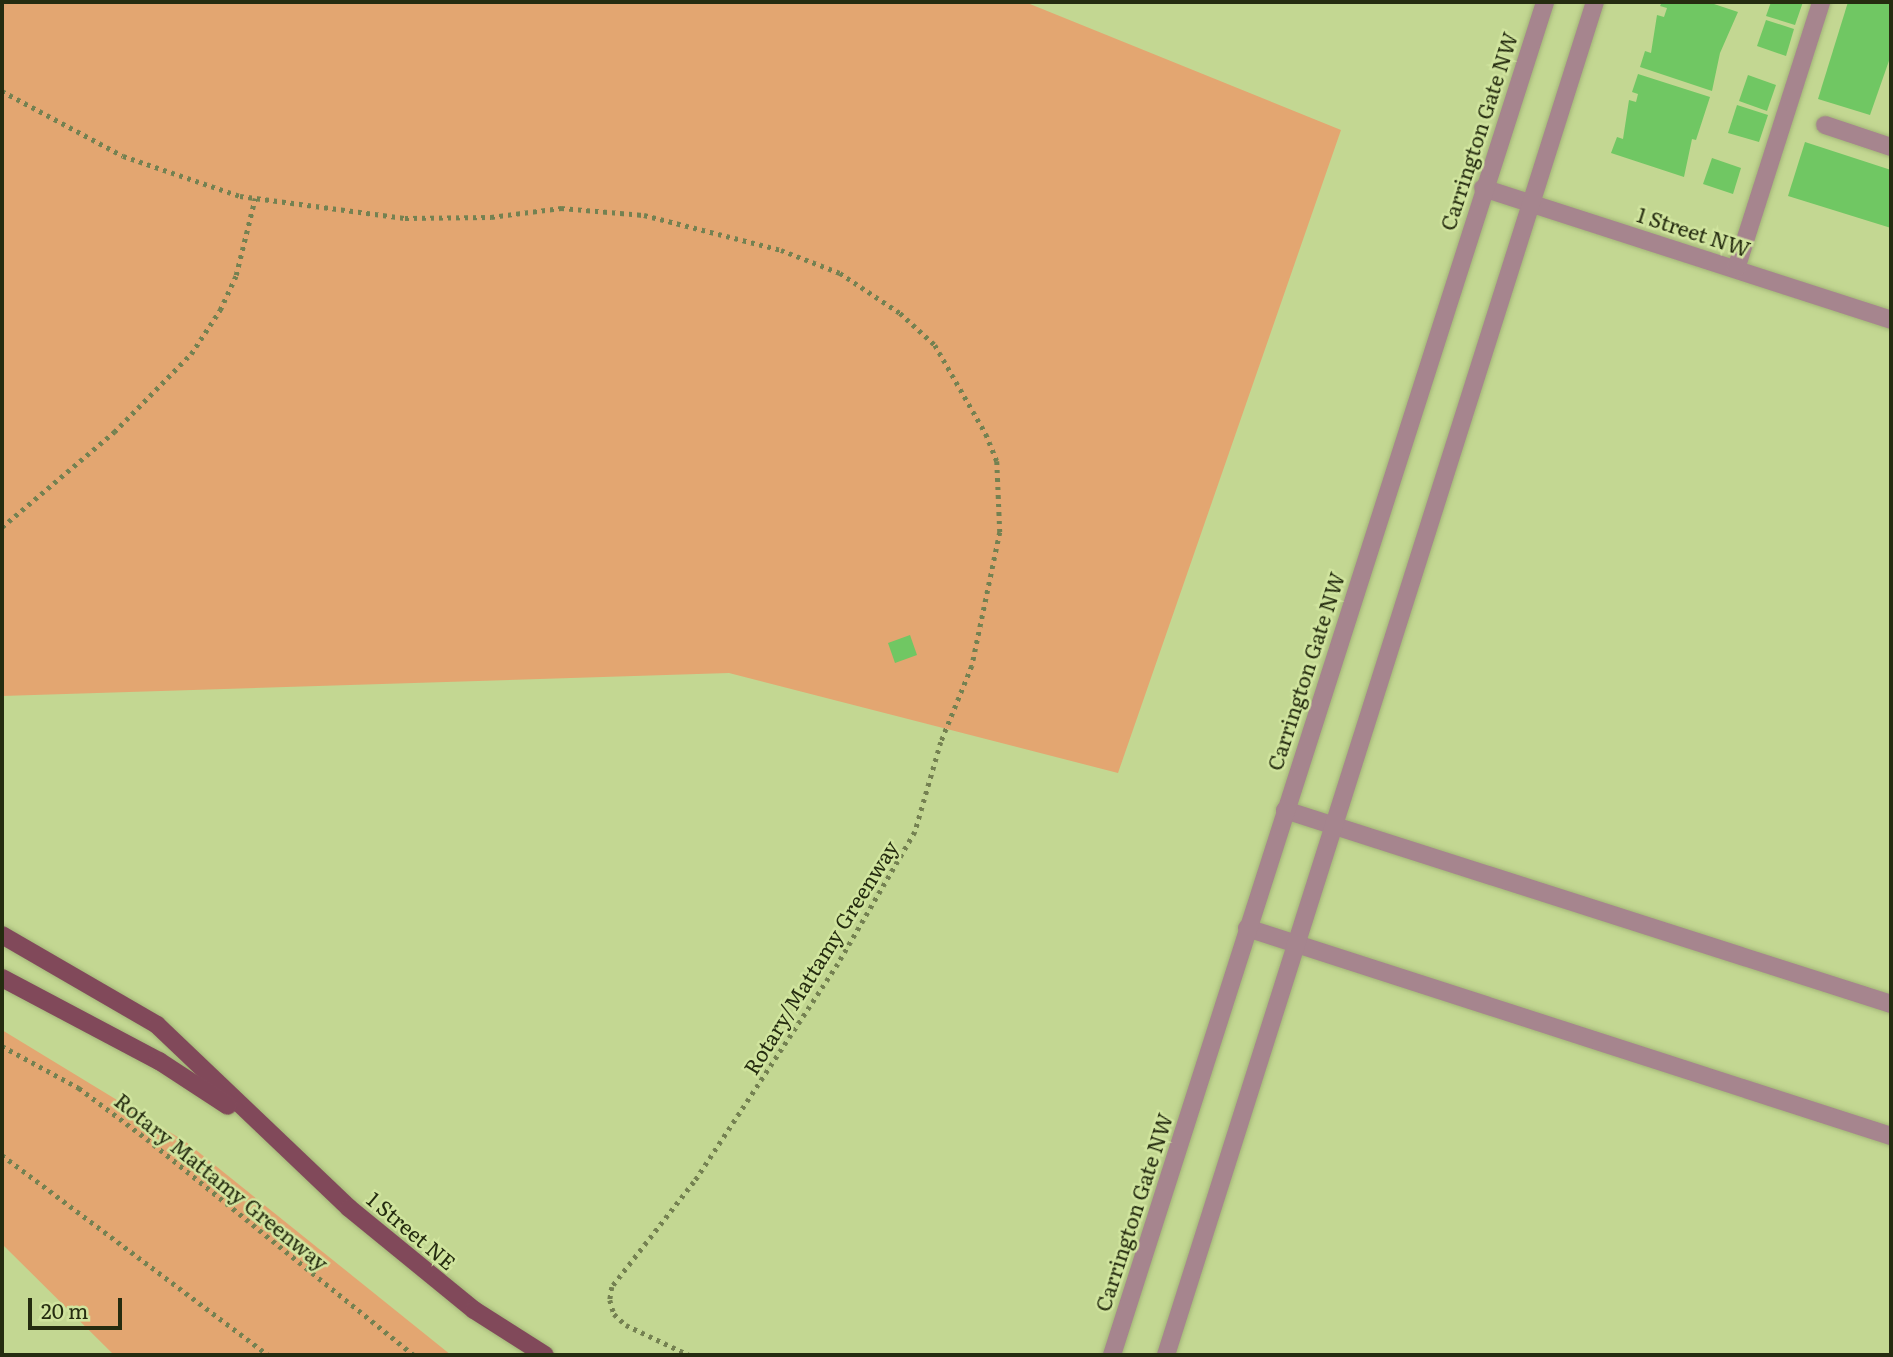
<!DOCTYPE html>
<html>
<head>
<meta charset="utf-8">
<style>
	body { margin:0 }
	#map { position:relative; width:1893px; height:1357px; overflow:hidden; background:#c3d792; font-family:Literata,serif }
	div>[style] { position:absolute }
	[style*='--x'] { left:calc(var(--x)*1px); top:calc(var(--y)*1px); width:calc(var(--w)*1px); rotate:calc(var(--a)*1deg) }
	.green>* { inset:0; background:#e3a671 }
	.building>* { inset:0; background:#70c763 }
	.path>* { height:4.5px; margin-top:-2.25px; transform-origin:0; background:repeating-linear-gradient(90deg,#748151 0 3.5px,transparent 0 8.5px) }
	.roads { filter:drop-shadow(0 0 2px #a3b578) drop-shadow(0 0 2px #a3b578) }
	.minor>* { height:18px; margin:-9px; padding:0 9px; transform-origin:9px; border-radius:9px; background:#a6858e }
	.major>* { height:18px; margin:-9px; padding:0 9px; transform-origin:9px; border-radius:9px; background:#81495a }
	span { translate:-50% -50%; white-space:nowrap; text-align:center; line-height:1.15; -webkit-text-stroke:5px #d0e49e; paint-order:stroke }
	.street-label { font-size:21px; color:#252c10 }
	.frame { position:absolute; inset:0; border:4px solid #252c10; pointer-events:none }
	.scale { position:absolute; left:28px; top:1298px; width:94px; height:32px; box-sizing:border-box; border:4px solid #252c10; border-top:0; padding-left:9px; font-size:21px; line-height:24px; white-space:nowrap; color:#252c10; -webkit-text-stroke:5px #d0e49e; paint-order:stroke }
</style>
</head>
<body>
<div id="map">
	<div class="green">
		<i style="clip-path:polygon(2px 2px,1025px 2px,1341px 130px,1118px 773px,729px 673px,2px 696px)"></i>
		<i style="clip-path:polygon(2px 1030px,186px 1142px,451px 1355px,114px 1355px,2px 1244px)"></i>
	</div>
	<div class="building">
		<i style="clip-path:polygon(1662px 2px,1708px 2px,1738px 12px,1720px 53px,1712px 91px,1640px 67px,1645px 51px,1651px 53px,1657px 15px,1664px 17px,1667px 8px,1660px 6px)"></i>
		<i style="clip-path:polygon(1771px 2px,1803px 2px,1795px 25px,1766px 16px)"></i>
		<i style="clip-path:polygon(1848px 2px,1891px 2px,1891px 55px,1870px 115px,1818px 99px)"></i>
		<i style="clip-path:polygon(1766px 20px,1794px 29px,1786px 56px,1757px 46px)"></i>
		<i style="clip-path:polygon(1638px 74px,1710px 97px,1696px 140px,1692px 139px,1684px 177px,1611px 153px,1617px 137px,1623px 139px,1629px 100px,1636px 102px,1638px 94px,1632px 92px)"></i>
		<i style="clip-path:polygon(1748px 75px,1776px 85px,1767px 111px,1739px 101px)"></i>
		<i style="clip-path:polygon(1737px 105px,1768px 115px,1759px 142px,1728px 133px)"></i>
		<i style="clip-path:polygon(1805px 142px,1891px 170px,1891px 228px,1788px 196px)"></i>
		<i style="clip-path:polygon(1712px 158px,1741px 168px,1733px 194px,1703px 184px)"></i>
		<i style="clip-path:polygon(910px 635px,917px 655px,895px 663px,888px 643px)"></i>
	</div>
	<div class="path">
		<i style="--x:2;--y:91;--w:137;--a:28.2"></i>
		<i style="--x:123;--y:156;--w:124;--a:18.9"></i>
		<i style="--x:240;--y:196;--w:166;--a:7.6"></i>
		<i style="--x:405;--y:218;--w:86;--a:-0.7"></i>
		<i style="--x:491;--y:217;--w:71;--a:-7.3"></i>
		<i style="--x:561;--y:208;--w:83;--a:4.8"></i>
		<i style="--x:644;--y:215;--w:141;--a:14.3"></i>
		<i style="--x:781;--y:250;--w:63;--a:21.3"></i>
		<i style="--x:840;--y:273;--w:72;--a:33.7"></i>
		<i style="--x:900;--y:313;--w:47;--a:42.4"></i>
		<i style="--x:935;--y:345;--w:103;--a:60.2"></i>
		<i style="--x:986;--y:434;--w:29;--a:68"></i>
		<i style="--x:997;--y:461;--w:71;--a:87.6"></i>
		<i style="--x:1000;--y:532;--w:137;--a:101.8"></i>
		<i style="--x:972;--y:666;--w:82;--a:112.2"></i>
		<i style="--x:941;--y:742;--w:94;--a:106.1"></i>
		<i style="--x:915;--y:832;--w:153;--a:120.3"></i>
		<i style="--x:838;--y:964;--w:261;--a:123.4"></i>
		<i style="--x:694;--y:1182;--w:133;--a:128"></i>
		<i style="--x:612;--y:1287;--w:13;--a:99"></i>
		<i style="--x:610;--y:1300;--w:15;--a:74"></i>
		<i style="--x:614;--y:1314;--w:16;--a:43"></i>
		<i style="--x:626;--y:1325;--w:70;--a:25.5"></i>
		<i style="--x:2;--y:527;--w:147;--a:-40.3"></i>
		<i style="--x:114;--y:432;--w:110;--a:-45.4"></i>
		<i style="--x:191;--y:354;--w:53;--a:-56.6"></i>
		<i style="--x:220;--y:310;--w:38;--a:-65"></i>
		<i style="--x:236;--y:275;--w:79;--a:-76.1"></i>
		<i style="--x:2;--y:1046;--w:88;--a:28.6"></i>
		<i style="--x:79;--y:1088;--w:85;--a:36.9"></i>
		<i style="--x:147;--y:1139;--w:343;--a:39"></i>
		<i style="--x:2;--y:1155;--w:333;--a:36.9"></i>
	</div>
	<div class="roads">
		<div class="minor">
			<i style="--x:1825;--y:125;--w:70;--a:18.4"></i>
			<i style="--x:1483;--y:188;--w:429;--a:17.9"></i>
			<i style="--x:1736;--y:269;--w:280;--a:-72.3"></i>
			<i style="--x:1285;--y:810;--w:636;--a:17.75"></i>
			<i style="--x:1247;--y:928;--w:677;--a:17.9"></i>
			<i style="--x:1112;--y:1355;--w:1421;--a:-72.25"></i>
			<i style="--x:1166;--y:1355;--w:1419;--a:-72.41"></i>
		</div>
		<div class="major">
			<i style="--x:2;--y:935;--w:179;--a:30.1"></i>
			<i style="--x:157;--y:1025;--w:265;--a:43.6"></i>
			<i style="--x:349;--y:1208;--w:161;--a:39.2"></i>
			<i style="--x:474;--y:1310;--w:84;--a:32.4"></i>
			<i style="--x:2;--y:978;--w:178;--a:27.9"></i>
			<i style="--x:159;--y:1061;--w:82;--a:33.1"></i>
		</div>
	</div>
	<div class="street-label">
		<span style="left:1478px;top:131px;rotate:-72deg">Carrington Gate NW</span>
		<span style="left:1694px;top:231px;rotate:18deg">1 Street NW</span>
		<span style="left:1305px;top:671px;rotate:-72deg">Carrington Gate NW</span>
		<span style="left:820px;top:957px;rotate:-58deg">Rotary/Mattamy Greenway</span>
		<span style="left:222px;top:1181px;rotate:39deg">Rotary Mattamy Greenway</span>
		<span style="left:1133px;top:1212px;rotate:-72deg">Carrington Gate NW</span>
		<span style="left:412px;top:1230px;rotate:40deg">1 Street NE</span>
	</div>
	<div class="frame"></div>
	<div class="scale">20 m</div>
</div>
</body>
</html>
